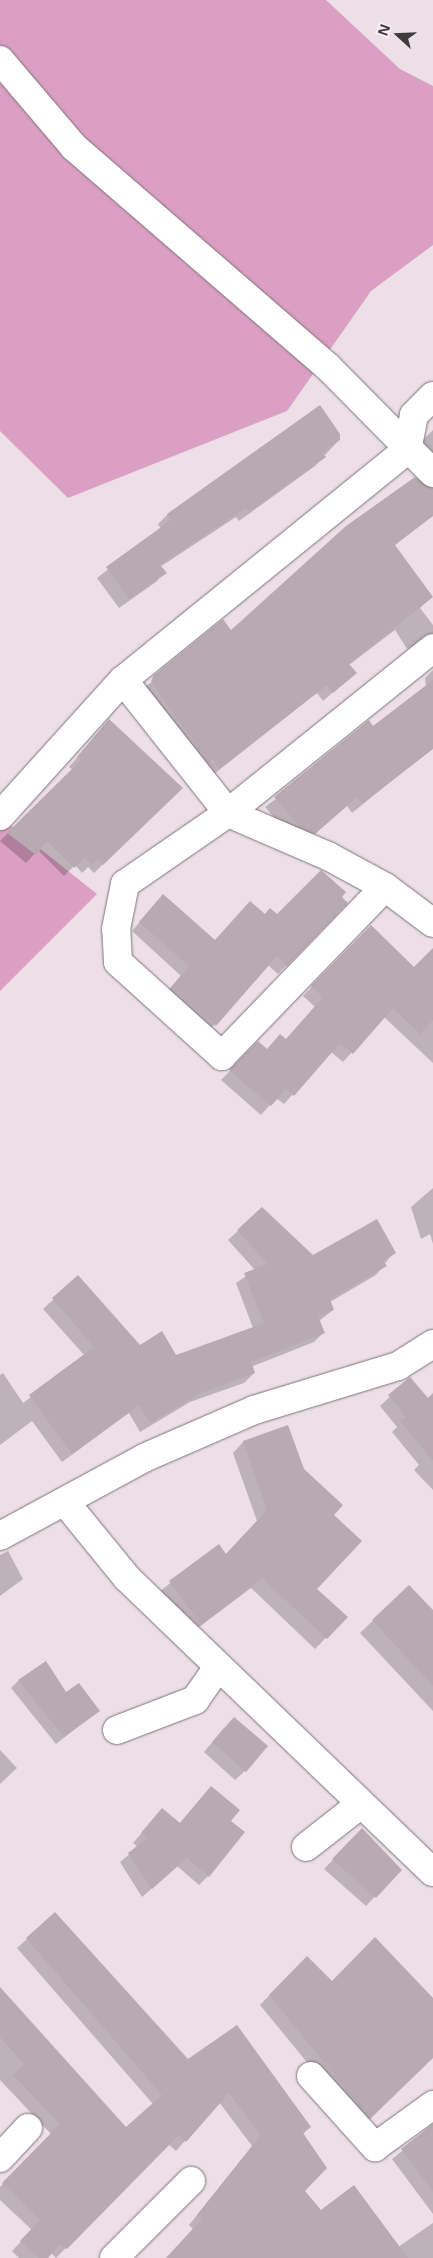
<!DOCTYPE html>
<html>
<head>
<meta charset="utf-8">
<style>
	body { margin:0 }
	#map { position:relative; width:433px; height:2258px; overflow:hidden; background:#eddfe6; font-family:"Noto Sans",sans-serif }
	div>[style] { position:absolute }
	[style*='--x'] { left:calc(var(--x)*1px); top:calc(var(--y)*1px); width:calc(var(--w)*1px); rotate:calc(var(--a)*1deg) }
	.green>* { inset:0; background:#db9fc3 }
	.shadow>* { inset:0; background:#0003 }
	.building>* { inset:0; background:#b7aab1 }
	.roads { filter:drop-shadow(0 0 1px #7f737a) drop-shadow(0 0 1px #7f737a) }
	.minor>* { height:28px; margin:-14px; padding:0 14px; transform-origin:14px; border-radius:14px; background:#fff }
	span { translate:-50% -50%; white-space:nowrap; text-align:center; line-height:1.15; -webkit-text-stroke:4px #faecf4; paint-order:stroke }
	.north { position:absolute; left:373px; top:10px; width:50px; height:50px; -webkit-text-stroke:4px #faecf4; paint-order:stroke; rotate:290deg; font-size:14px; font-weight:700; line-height:20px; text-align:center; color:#403a3d }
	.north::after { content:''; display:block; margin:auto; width:18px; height:22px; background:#403a3d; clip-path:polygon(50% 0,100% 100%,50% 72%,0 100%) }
</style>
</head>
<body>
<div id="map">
	<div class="green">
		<i style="clip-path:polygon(0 0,326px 0,400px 69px,433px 86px,433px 245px,371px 291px,287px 411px,68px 498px,0 431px)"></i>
		<i style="clip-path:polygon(0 817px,97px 894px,0 991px)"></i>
	</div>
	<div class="shadow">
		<i style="clip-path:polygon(433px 430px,433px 455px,421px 442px)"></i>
		<i style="clip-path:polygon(339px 440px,315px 466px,239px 521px,236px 517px,160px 567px,165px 572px,156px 582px,119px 608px,97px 578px,161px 529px,158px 524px,167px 515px)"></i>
		<i style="clip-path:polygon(433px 511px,394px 546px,432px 596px,420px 608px,433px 625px,433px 645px,420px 642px,407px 649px,395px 630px,349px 665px,355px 673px,323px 701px,317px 693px,209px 778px,144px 687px)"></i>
		<i style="clip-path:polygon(433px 670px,433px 744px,426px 753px,352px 813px,347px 806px,305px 842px,290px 836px,265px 807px,426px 687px,425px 678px)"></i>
		<i style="clip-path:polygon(109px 721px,182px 788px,94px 873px,88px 867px,82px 873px,75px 865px,64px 876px,38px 850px,26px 863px,0 841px,73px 770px,69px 767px)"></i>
		<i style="clip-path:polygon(155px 904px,215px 942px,264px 916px,287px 965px,278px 974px,268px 965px,206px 1034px,163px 996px,181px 976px,132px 931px)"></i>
		<i style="clip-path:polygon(371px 926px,414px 969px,433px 958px,433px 1063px,384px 1017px,343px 1062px,331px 1052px,284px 1104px,276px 1098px,261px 1115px,221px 1080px,258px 1043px,267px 1050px,286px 1040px,315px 1007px,303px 996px)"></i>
		<i style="clip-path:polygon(433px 1188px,433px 1244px,430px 1234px,421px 1239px,411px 1207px)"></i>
		<i style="clip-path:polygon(238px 1231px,313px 1257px,394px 1252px,376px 1275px,330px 1302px,333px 1310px,319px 1321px,323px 1333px,314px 1342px,251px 1367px,254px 1373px,244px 1383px,190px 1402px,140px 1432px,129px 1413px,62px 1462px,32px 1421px,0 1445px,0 1375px,3px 1373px,23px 1403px,85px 1356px,43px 1309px,78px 1277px,139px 1346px,176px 1357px,253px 1328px,236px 1283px,255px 1270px,228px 1240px)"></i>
		<i style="clip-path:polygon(409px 1379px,433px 1407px,433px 1490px,414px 1470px,419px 1465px,392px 1432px,397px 1427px,380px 1406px)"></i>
		<i style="clip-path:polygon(287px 1426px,303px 1470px,332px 1515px,316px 1589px,346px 1617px,315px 1649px,251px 1588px,190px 1634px,159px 1592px,218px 1546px,225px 1555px,257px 1521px,233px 1453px,243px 1442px)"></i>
		<i style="clip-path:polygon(8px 1551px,23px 1579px,0 1596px,0 1555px)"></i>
		<i style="clip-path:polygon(409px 1586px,433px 1612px,433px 1711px,360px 1633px)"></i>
		<i style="clip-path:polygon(18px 1681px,66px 1694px,99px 1710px,56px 1744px,11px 1688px)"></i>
		<i style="clip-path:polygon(224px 1728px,245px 1771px,235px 1780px,204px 1752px)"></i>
		<i style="clip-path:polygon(0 1750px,17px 1768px,0 1784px)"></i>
		<i style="clip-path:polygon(211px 1787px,229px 1821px,208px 1876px,199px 1885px,177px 1866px,142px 1897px,120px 1862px,138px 1847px,133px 1843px,162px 1810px,179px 1824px)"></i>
		<i style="clip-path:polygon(362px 1830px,400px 1870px,366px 1906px,324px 1869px)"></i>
		<i style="clip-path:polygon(55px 1914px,187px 2061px,310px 2127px,303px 2134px,303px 2191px,321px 2212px,398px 2247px,433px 2223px,433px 2258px,166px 2258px,193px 2229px,189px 2225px,252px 2146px,219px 2102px,176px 2151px,168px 2144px,56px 2258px,51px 2253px,46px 2258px,19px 2258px,12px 2251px,32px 2230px,0 2200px,0 2187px,51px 2134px,0 2080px,0 1990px,126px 2128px,153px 2104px,17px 1948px)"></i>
		<i style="clip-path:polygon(307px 1957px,332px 1982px,433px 1999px,433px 2056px,360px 2127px,260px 2005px)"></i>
		<i style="clip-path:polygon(433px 2126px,433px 2214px,392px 2159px)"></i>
	</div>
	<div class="building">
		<i style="clip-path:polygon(320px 405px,340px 434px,340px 440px,322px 453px,326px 457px,249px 512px,246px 508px,160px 565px,167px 573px,129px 599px,106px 567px,171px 520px,167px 514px)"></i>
		<i style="clip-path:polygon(415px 477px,433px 488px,433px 516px,395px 545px,433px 597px,349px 664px,357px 673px,333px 693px,327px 685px,219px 769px,212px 760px,209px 763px,151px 682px,153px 676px,223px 619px,231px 630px,346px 526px)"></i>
		<i style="clip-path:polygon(433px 680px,433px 749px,362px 804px,357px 797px,315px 834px,300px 827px,274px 797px,369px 720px,373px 726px)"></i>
		<i style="clip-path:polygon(109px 719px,183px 788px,103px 865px,98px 859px,92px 865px,85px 857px,74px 868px,47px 841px,36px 855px,7px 833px,81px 760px,77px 757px)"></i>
		<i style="clip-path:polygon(321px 870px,346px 892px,342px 897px,348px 903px,287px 966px,277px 956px,216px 1026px,171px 987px,189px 966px,139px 922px,163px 894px,215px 940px,250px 901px,265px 914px,270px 908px,277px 914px)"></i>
		<i style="clip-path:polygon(371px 925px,414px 967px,433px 948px,433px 1020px,420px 1034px,393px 1008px,353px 1054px,340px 1043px,294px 1096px,286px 1089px,271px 1106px,229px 1070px,258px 1041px,267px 1049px,280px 1034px,286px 1039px,323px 997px,311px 986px)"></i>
		<i style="clip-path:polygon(262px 1207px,313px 1255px,377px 1219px,396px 1253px,383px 1261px,387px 1266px,330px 1299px,334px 1310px,318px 1316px,325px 1333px,251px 1362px,255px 1373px,201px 1393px,150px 1423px,139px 1405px,72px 1454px,29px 1395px,94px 1347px,52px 1298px,78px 1275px,140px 1345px,162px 1331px,176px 1355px,264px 1323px,244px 1273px,268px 1264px,237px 1230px)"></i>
		<i style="clip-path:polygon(410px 1377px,428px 1398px,433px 1393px,433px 1461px,400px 1421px,406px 1417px,388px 1395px)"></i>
		<i style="clip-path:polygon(288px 1425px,304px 1469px,343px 1505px,334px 1515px,362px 1541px,317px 1589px,348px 1617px,327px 1639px,262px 1578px,201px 1625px,169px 1581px,219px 1544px,226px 1554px,267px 1510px,243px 1441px)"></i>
		<i style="clip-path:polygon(409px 1585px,433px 1610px,433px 1686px,372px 1620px)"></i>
		<i style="clip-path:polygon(46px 1661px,66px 1692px,79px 1683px,100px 1711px,64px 1737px,18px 1680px)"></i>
		<i style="clip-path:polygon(234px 1717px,268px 1746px,246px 1772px,212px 1742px)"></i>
		<i style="clip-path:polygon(211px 1786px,240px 1810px,231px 1821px,245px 1832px,209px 1877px,187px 1858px,152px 1889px,128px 1853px,147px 1838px,141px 1833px,162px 1808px,180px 1823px)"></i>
		<i style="clip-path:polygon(362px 1828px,402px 1870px,376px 1898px,332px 1859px)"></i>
		<i style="clip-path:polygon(55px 1912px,188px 2059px,237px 2025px,311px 2127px,303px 2133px,327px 2168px,305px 2191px,321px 2210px,354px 2185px,408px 2258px,166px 2258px,202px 2219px,197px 2215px,261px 2135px,229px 2093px,186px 2142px,179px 2135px,67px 2249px,60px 2244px,48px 2258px,39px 2258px,20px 2241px,40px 2220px,2px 2183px,60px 2124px,13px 2075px,24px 2064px,0 2037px,0 1987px,126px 2127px,162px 2095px,26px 1938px)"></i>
		<i style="clip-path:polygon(375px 1937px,433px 1998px,433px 2058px,370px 2119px,269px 1995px,307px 1956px,332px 1981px)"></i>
		<i style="clip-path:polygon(433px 2124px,433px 2192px,401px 2149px)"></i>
	</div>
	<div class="roads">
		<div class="minor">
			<i style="--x:0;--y:60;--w:114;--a:49.6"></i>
			<i style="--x:74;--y:147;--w:336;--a:40.9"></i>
			<i style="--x:328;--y:367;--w:149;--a:45.3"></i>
			<i style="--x:433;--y:396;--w:27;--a:135"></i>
			<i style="--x:414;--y:415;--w:36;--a:101"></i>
			<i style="--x:407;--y:450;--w:365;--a:141"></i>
			<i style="--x:123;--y:680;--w:169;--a:51.7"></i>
			<i style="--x:228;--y:813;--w:109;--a:23.3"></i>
			<i style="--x:328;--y:856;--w:65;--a:28.5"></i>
			<i style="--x:385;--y:887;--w:60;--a:36.9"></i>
			<i style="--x:0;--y:816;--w:183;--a:-47.9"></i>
			<i style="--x:385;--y:887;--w:235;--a:134"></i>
			<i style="--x:222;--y:1056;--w:140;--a:-137.9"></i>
			<i style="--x:118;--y:962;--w:33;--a:-93"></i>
			<i style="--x:116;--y:929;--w:46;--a:-78.7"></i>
			<i style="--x:125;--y:884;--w:125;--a:-34.6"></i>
			<i style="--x:228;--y:813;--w:263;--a:-38.8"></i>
			<i style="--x:65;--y:1502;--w:98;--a:50.8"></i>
			<i style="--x:127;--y:1578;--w:424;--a:43.9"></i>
			<i style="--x:0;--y:1536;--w:166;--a:-28.4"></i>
			<i style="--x:146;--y:1457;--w:118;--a:-23.5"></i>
			<i style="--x:254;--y:1410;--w:151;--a:-17"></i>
			<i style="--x:398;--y:1366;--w:41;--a:-32.2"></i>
			<i style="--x:117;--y:1730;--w:84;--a:-21"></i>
			<i style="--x:195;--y:1700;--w:39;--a:-55"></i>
			<i style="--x:306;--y:1847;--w:70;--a:-38"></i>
			<i style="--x:311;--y:2076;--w:96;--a:48"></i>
			<i style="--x:375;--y:2147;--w:72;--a:-35.9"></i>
			<i style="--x:0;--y:2158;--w:41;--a:-47"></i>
			<i style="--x:114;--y:2258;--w:109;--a:-45"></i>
		</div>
	</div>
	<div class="north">N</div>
</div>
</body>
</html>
